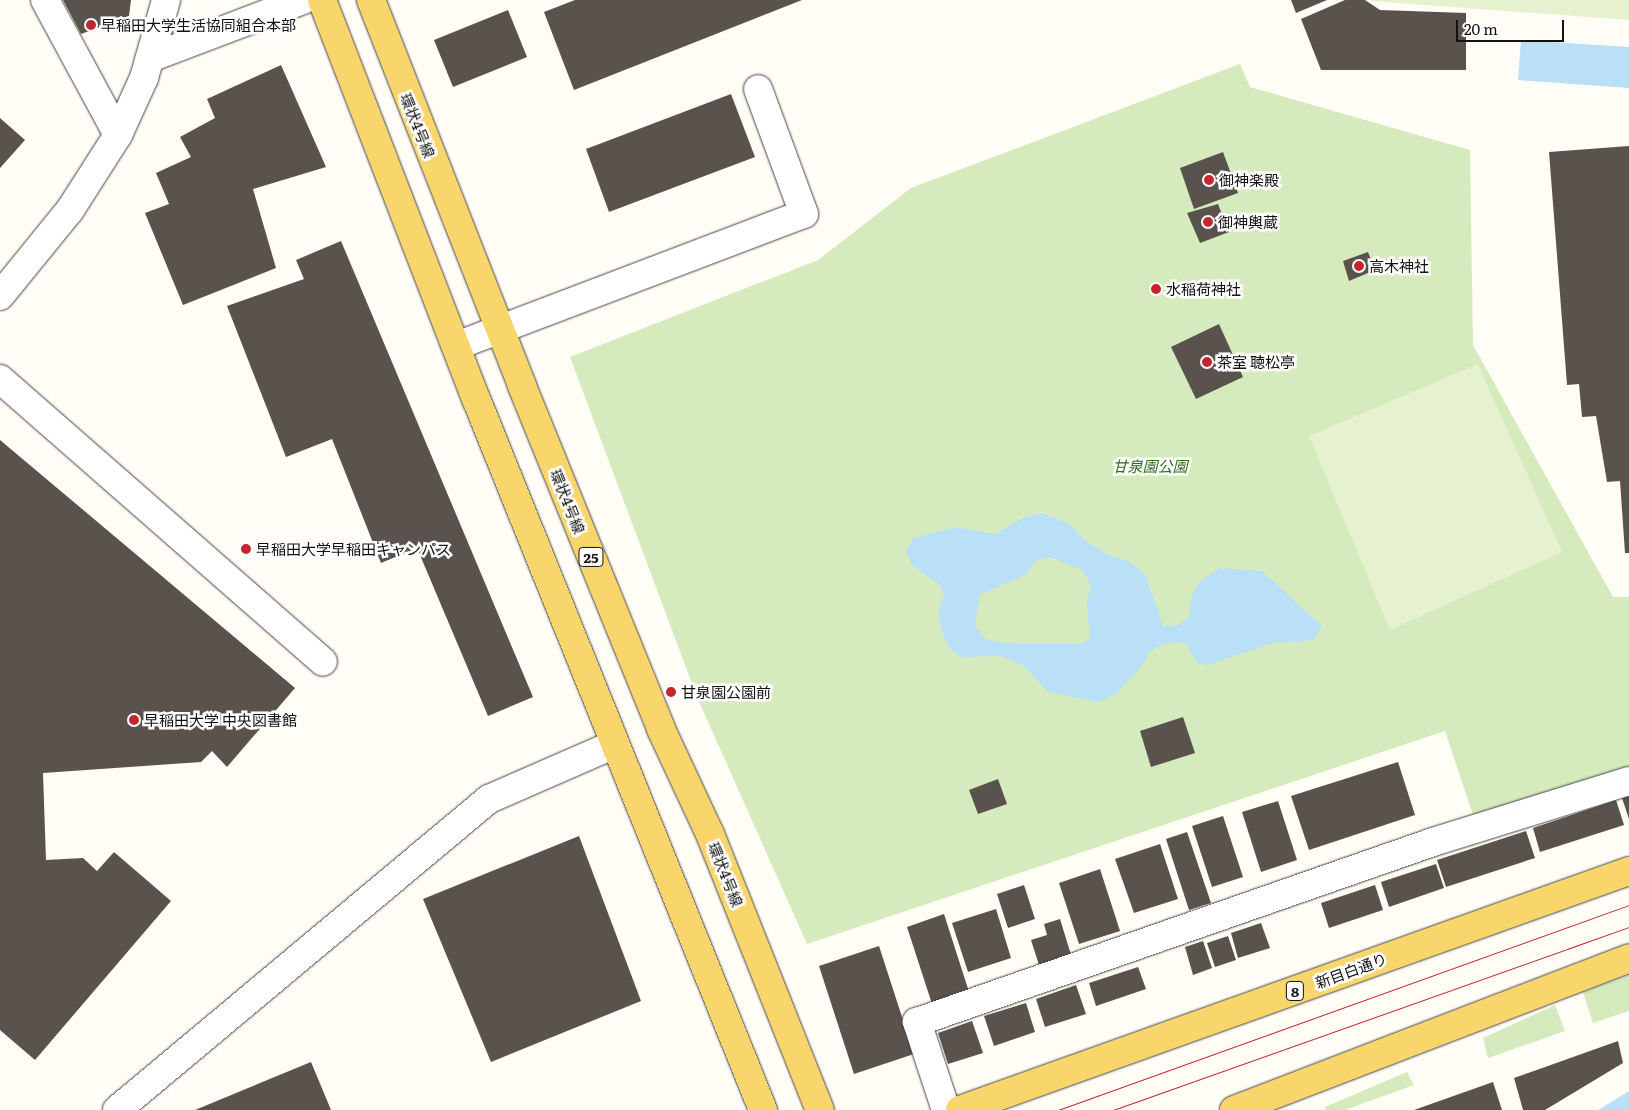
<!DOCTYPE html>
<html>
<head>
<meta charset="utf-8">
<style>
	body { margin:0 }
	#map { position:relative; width:1629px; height:1110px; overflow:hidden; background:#fffdf5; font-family:Literata,"Noto Sans JP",serif }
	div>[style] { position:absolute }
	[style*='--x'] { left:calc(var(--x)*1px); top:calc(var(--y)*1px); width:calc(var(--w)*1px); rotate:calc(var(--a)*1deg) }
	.green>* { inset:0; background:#d5ebbd }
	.pitch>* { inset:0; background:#e6f2cf }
	.water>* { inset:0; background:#b9e0f7 }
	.building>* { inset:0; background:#5a524d }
	.roads { filter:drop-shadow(0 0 1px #444) drop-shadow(0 0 1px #444) }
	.minor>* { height:28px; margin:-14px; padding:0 14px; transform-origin:14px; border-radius:14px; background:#fff }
	.major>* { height:28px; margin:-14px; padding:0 14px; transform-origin:14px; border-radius:14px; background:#f9d66b }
	.tram>* { height:1px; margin:-0.5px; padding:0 0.5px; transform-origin:0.5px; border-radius:0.5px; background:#c4262e }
	.dots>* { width:14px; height:14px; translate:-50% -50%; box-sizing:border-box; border:2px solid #fff; border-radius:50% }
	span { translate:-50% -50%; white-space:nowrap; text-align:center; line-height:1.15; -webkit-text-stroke:5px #fff; paint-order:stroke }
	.shield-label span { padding:1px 4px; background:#fff; border:1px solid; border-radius:4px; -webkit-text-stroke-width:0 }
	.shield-label { font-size:14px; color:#111; font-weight:700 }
	.poi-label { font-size:15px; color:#111 }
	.left { translate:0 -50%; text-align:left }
	.street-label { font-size:15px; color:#111 }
	.park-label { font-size:15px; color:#2f6b1f; font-style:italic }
	.scale { position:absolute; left:1456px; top:20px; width:108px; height:22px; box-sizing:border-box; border:2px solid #111; border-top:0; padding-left:6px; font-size:15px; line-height:18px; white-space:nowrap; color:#111; -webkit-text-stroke:4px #fff; paint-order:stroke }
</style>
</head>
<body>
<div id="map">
	<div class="green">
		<i style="clip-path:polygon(1240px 64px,1250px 87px,1470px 150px,1473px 345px,1613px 597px,1629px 597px,1629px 770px,1474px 818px,1445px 731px,807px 944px,697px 697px,570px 357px,818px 260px,911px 188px)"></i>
		<i style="clip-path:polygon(1629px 975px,1629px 1011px,1593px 1023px,1583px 992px)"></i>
		<i style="clip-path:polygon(1555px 1005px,1565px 1031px,1488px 1058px,1483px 1038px)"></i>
		<i style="clip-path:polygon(1407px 1072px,1414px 1085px,1345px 1110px,1325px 1110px,1325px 1107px)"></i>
	</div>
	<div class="pitch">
		<i style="clip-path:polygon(1370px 0,1629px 0,1629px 20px,1371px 1px)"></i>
		<i style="clip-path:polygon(1478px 364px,1562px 552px,1390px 630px,1309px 436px)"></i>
	</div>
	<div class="water">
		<i style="clip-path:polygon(1521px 40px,1629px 47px,1629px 88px,1518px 80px)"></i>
		<i style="clip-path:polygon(evenodd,1042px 513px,1068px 523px,1086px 541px,1107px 554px,1131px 562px,1146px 576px,1163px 626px,1177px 626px,1189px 617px,1191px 598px,1200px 581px,1220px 568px,1262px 571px,1322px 626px,1314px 640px,1272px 643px,1208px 665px,1197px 663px,1185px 642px,1163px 644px,1149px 652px,1143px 665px,1117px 693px,1098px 702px,1048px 692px,1024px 666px,1001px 656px,961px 657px,949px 648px,942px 632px,938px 611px,944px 595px,940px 585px,912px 565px,906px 552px,913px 538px,956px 527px,995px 534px,1025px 517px,1042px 513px,1050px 557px,1082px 570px,1091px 585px,1087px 601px,1090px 638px,1081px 644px,1014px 644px,985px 639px,975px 626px,979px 595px,1025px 575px,1036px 561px,1050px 557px)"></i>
		<i style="clip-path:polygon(1629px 1091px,1629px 1110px,1598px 1110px,1613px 1101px)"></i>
	</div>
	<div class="building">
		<i style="clip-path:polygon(63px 0,131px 0,129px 16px,81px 34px)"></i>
		<i style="clip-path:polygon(575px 0,802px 0,574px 90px,544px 12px)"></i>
		<i style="clip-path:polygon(1291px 0,1327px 0,1296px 13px)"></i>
		<i style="clip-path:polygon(1345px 0,1365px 0,1380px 10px,1466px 13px,1466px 70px,1321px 70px,1301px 19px)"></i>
		<i style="clip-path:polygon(508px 10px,527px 57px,453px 87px,434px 40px)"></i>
		<i style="clip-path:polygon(281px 65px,326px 167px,253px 189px,276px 268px,183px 305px,145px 213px,169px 204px,156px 173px,191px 157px,180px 137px,215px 118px,207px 99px)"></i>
		<i style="clip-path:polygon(731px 94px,755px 157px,609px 212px,586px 149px)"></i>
		<i style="clip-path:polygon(0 118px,25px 140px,0 168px)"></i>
		<i style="clip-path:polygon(1629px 146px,1629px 553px,1625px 553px,1620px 481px,1607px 482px,1596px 416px,1582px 417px,1579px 384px,1567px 385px,1549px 152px)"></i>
		<i style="clip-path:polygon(1223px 152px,1238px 193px,1194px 209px,1180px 168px)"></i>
		<i style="clip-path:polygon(1218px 204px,1229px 232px,1200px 243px,1187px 213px)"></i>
		<i style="clip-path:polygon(341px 241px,533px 697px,488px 716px,417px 548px,381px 563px,332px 439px,286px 457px,227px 306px,304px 279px,296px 260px)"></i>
		<i style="clip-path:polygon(1368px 252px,1375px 270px,1349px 281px,1343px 261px)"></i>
		<i style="clip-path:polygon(1219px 324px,1243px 377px,1196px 399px,1171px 347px)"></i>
		<i style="clip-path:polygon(0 440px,295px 688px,227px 767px,212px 751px,201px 762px,43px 773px,46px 860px,83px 858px,97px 871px,114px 852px,171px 901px,35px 1060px,0 1030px)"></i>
		<i style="clip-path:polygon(1183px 717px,1195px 753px,1151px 767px,1140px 731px)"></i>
		<i style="clip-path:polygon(1398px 762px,1415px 815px,1309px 850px,1291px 796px)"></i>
		<i style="clip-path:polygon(998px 779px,1007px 804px,978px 814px,969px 790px)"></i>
		<i style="clip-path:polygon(1629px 796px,1629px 819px,1622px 798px)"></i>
		<i style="clip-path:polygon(1616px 800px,1624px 825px,1540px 852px,1533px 828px)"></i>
		<i style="clip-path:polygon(1278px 801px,1297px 860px,1261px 872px,1242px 812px)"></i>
		<i style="clip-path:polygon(1223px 816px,1243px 877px,1212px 887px,1192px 826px)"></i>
		<i style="clip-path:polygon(1526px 831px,1535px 858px,1446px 887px,1437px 860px)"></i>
		<i style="clip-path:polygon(1187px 832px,1211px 903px,1189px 910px,1166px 839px)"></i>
		<i style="clip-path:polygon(579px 836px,641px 1001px,491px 1062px,423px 899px)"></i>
		<i style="clip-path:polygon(1160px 844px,1178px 899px,1134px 913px,1115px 859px)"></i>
		<i style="clip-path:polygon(1436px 864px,1444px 888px,1389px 907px,1381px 882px)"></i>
		<i style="clip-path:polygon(1100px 869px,1120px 931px,1079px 944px,1059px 883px)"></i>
		<i style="clip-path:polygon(1024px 885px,1035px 919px,1008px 928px,997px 894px)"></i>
		<i style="clip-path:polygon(1375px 885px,1383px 910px,1329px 928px,1321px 903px)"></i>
		<i style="clip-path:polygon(996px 909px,1011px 958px,968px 972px,952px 923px)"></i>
		<i style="clip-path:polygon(944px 914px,970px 995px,933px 1007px,907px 927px)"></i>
		<i style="clip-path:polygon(1060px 919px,1072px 958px,1040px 968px,1031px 940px,1047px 935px,1044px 924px)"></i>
		<i style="clip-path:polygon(1261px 923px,1270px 948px,1238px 958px,1231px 933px)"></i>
		<i style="clip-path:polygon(1228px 936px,1236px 960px,1215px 967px,1207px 943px)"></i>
		<i style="clip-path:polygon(1203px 941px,1212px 968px,1193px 975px,1185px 947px)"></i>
		<i style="clip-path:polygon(879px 946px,914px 1054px,854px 1074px,819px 966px)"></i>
		<i style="clip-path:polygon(1138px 967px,1146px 989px,1096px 1006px,1089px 983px)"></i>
		<i style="clip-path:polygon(1076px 985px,1086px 1014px,1045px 1027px,1036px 999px)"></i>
		<i style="clip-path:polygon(1026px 1003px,1035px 1032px,994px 1046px,984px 1016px)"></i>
		<i style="clip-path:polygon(972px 1021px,983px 1053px,948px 1064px,938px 1033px)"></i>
		<i style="clip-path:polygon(1618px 1041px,1623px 1063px,1545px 1110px,1523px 1110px,1514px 1078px)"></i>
		<i style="clip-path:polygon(311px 1062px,331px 1110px,195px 1110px)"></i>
		<i style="clip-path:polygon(1493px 1082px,1502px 1110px,1414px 1110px)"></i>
	</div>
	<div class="roads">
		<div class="minor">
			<i style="--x:45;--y:0;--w:153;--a:61.6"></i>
			<i style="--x:150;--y:58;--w:164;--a:-20.8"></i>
			<i style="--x:0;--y:296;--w:111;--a:-50.9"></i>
			<i style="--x:70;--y:210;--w:89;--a:-57.4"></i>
			<i style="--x:118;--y:135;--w:63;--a:-65.5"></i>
			<i style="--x:144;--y:78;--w:81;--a:-74.2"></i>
			<i style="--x:456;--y:346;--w:372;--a:-20.8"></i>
			<i style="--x:804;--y:214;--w:133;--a:-110.2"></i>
			<i style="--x:0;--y:379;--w:429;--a:41.2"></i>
			<i style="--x:117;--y:1110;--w:485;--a:-39.9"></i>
			<i style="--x:489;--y:799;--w:137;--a:-23.6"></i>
			<i style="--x:946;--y:1110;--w:93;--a:-108.2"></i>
			<i style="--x:917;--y:1022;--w:546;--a:-19.23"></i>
			<i style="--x:1433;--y:842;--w:205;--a:-17.3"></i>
		</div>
		<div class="major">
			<i style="--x:322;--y:0;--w:430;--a:68.9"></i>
			<i style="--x:477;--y:401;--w:765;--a:68.03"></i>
			<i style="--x:371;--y:0;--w:414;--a:68.6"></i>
			<i style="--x:522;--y:386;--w:370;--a:67.9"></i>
			<i style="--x:661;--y:729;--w:116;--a:65"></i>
			<i style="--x:710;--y:834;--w:297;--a:68.3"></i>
			<i style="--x:960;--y:1110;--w:710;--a:-19.66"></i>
			<i style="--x:1234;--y:1110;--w:423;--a:-21"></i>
		</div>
	</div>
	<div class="tram">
		<i style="--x:1058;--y:1110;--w:607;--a:-19.75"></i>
		<i style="--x:1113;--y:1110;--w:547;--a:-19.53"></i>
	</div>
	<div class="dots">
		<i style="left:91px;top:25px;background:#c4262e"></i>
		<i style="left:1209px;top:180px;background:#c4262e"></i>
		<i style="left:1208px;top:222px;background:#c4262e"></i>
		<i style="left:1359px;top:266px;background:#c4262e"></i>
		<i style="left:1156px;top:289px;background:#c4262e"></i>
		<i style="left:1207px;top:362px;background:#c4262e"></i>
		<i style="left:246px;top:549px;background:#c4262e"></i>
		<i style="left:671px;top:692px;background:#c4262e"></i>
		<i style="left:134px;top:720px;background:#c4262e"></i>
	</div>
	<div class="shield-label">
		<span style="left:591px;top:557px">25</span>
		<span style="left:1295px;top:991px">8</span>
	</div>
	<div class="poi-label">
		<span class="left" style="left:101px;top:25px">早稲田大学生活協同組合本部</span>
		<span class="left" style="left:1219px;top:180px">御神楽殿</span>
		<span class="left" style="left:1218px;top:222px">御神輿蔵</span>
		<span class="left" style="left:1369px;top:266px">高木神社</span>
		<span class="left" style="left:1166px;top:289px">水稲荷神社</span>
		<span class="left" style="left:1217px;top:362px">茶室 聴松亭</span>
		<span class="left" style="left:256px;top:549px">早稲田大学早稲田キャンパス</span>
		<span class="left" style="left:681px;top:692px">甘泉園公園前</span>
		<span class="left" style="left:144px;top:720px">早稲田大学 中央図書館</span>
	</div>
	<div class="street-label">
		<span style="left:418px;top:125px;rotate:68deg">環状4号線</span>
		<span style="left:568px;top:501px;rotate:68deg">環状4号線</span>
		<span style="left:726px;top:874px;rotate:68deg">環状4号線</span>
		<span style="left:1351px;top:970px;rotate:-20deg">新目白通り</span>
	</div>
	<div class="park-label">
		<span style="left:1150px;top:466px">甘泉園公園</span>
	</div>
	<div class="scale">20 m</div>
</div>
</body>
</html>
